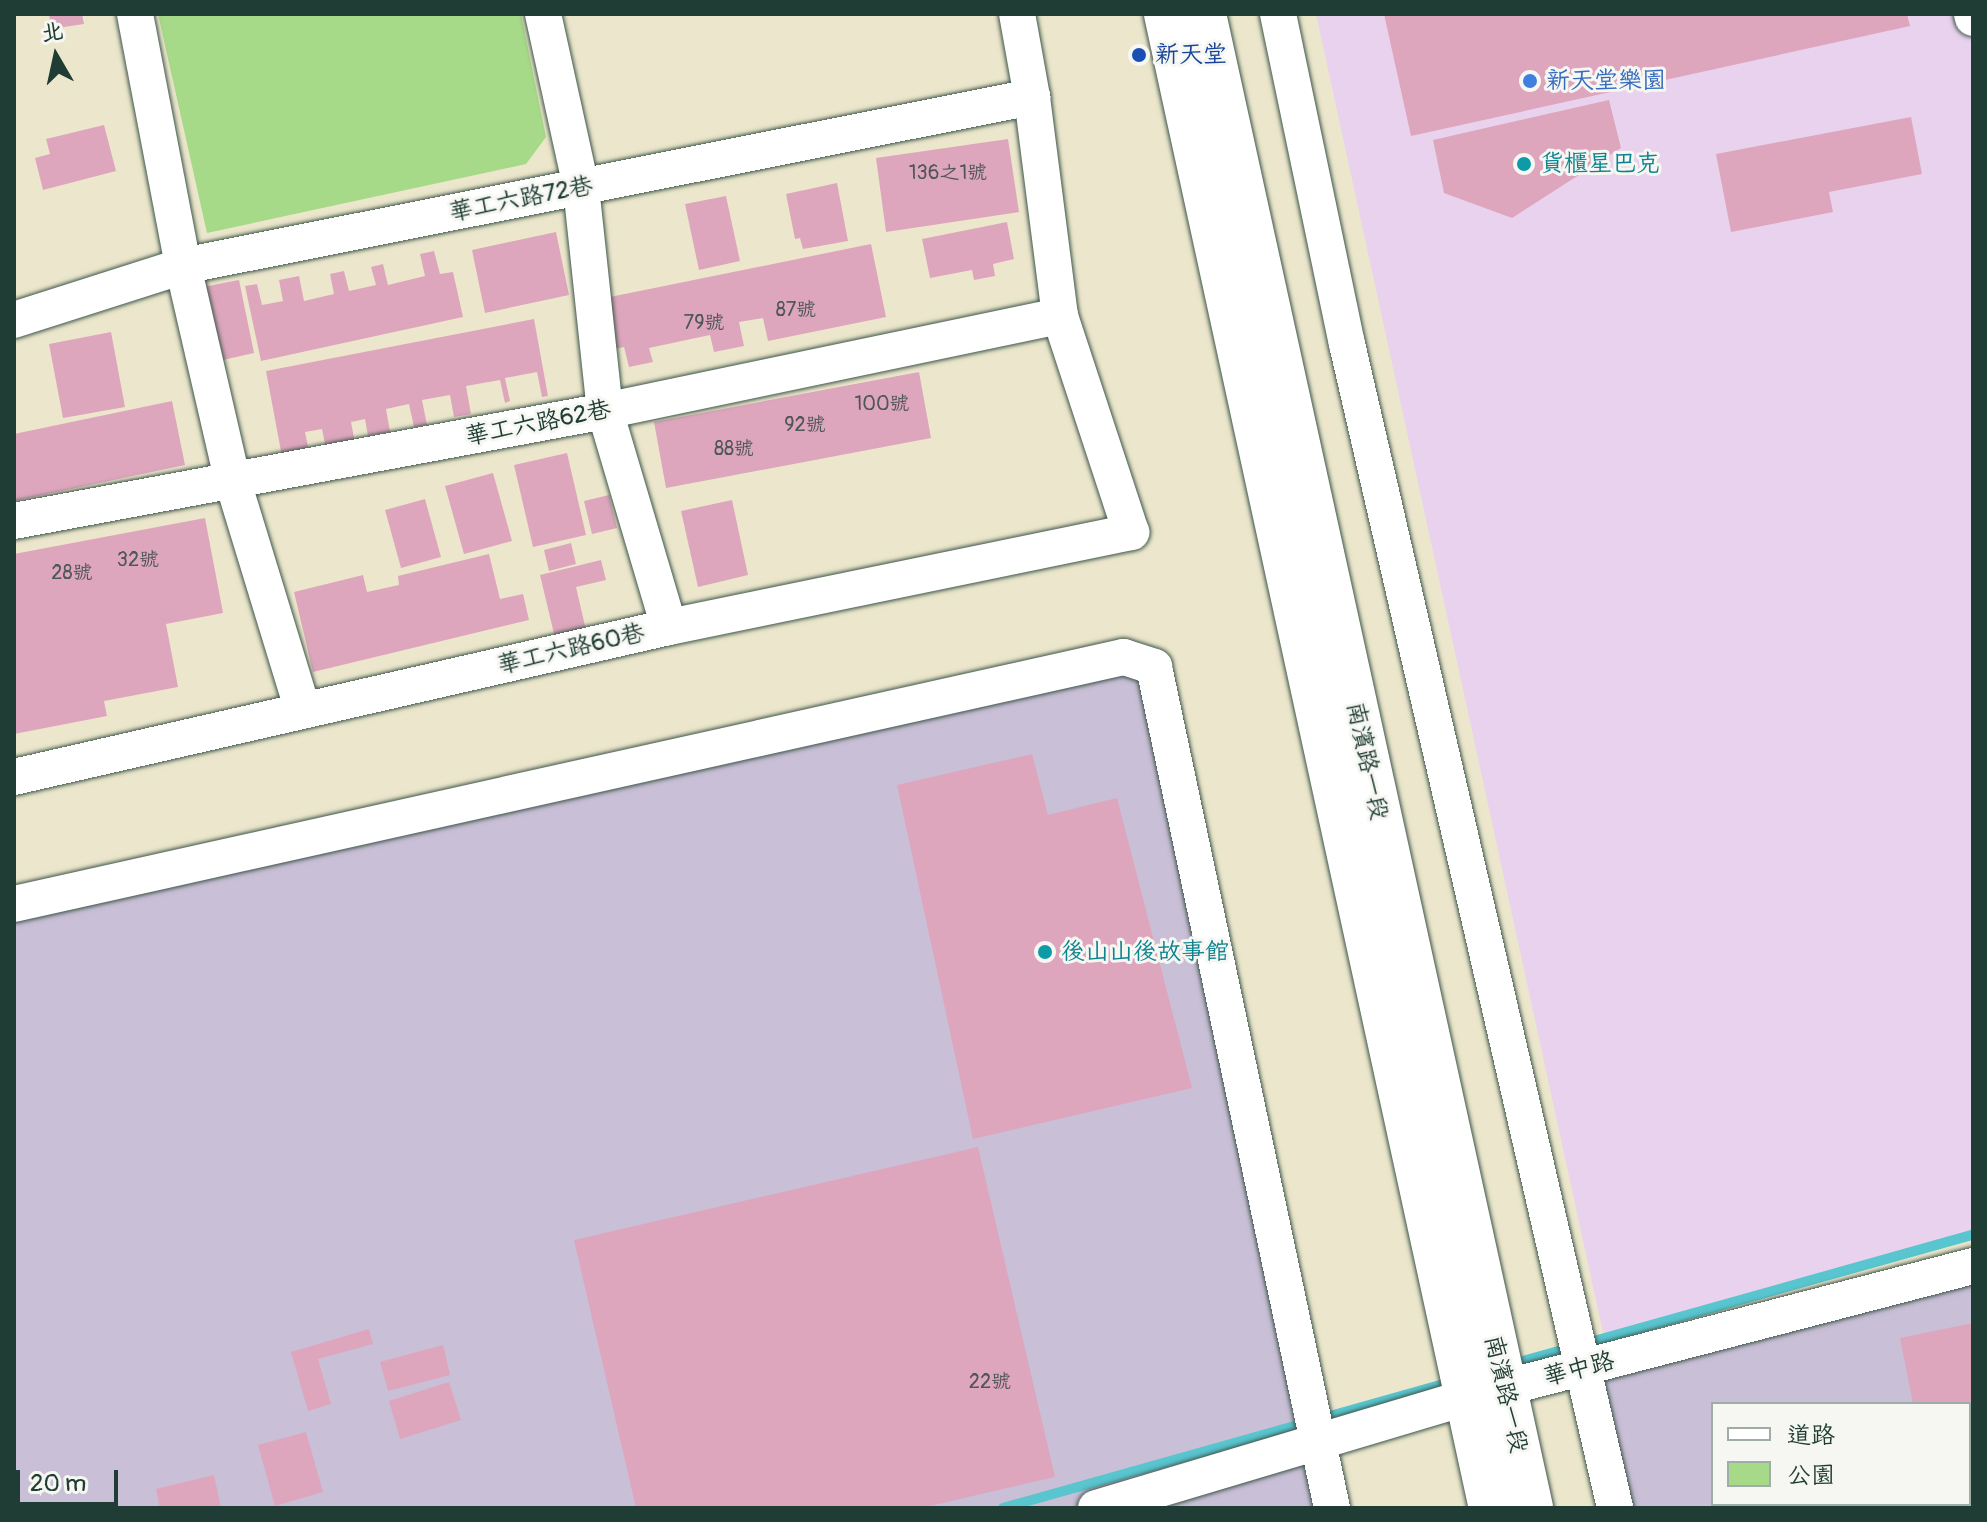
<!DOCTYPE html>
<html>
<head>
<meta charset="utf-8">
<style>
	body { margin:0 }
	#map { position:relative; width:1987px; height:1522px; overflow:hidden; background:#ece7cc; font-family:Pangolin,"LXGW WenKai TC",sans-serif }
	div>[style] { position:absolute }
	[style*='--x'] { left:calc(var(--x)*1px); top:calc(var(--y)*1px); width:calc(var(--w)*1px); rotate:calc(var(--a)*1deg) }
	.built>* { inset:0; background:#e8d2ee }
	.industrial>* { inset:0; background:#c9bfd7 }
	.green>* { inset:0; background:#a6d988 }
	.stream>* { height:10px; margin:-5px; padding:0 5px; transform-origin:5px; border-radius:5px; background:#58c5cf }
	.building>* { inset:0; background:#dea6bd }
	.roads { filter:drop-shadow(0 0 2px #3e564b) drop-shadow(0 0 2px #3e564b) }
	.minor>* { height:36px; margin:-18px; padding:0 18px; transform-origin:18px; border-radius:18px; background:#fff }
	.major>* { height:44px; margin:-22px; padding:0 22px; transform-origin:22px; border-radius:22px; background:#fff }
	.dots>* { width:22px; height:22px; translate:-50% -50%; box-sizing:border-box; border:4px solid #f6f6f2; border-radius:50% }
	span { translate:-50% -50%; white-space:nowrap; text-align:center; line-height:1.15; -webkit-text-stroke:6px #f6f6f2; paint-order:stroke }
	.number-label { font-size:20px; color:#4f5756 }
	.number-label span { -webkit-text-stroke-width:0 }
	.transit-label { font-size:24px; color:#164399 }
	.left { translate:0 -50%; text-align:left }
	.shop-label { font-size:24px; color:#366cbe }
	.culture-label { font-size:24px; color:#0d838f }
	.street-label { font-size:24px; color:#1f3d34 }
	.frame { position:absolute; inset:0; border:16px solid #1f3d34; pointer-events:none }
	.legend { position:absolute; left:1711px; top:1402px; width:260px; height:104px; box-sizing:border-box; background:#f6f6f2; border:2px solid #a0aca6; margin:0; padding:10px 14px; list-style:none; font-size:24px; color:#1f3d34 }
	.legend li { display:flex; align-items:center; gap:16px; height:40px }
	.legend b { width:40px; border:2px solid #a0aca6 }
	.north { position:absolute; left:16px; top:16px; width:80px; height:80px; -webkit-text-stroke:6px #f6f6f2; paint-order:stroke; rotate:351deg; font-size:22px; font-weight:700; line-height:32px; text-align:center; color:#1f3d34 }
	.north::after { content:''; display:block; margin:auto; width:28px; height:36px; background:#1f3d34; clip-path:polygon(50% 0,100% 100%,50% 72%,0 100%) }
	.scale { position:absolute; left:16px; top:1470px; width:102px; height:36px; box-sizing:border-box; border:4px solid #1f3d34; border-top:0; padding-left:10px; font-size:24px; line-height:28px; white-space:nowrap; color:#1f3d34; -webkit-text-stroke:6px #f6f6f2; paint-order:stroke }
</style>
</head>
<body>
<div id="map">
	<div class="built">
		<i style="clip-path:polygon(1316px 14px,1973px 14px,1973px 1233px,1604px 1337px)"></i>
	</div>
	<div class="industrial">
		<i style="clip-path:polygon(1154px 667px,1337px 1508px,14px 1508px,14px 904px)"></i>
		<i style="clip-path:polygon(evenodd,1973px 1274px,1973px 1508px,1620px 1508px,1591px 1374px,1973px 1274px,1713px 1404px,1969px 1404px,1969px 1504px,1713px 1504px,1713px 1404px)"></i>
	</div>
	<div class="green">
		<i style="clip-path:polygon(158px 14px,521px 14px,546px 137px,526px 164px,207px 233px)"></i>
	</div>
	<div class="stream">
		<i style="--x:1509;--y:1365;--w:482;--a:-15.7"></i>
		<i style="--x:1003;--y:1508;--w:466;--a:-15.7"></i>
	</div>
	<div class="building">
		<i style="clip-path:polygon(49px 14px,82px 14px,84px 24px,51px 29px)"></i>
		<i style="clip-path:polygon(1384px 14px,1907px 14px,1910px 26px,1411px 136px)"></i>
		<i style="clip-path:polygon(1609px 100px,1621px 148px,1512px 218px,1444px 193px,1433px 140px)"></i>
		<i style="clip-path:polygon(1911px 117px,1922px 174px,1829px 192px,1833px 212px,1731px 232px,1716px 154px)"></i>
		<i style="clip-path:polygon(104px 125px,116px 171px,43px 190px,35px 158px,50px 154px,46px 139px)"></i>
		<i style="clip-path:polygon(1008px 139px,1019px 212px,886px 232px,876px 158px)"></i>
		<i style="clip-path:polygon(837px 183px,848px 241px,803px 249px,800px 238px,795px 239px,786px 194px)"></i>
		<i style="clip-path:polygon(726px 196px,740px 261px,699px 270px,685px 204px)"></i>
		<i style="clip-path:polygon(1007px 222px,1014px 259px,993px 264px,995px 276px,974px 280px,972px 270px,930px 278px,922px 239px)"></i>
		<i style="clip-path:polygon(556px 232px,569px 295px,485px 313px,472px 250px)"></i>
		<i style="clip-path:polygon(871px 244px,886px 317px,768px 341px,763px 318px,739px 322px,744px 346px,714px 352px,710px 335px,649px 348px,653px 362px,629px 367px,624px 347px,615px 349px,605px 298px)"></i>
		<i style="clip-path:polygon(434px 251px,440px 274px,453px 272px,463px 317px,261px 361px,245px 286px,257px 284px,262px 305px,283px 301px,279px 280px,299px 276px,304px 301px,334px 294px,330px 274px,344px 271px,349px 291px,376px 285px,371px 267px,383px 264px,388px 285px,425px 276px,420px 254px)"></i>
		<i style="clip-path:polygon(239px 280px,254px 353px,214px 362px,198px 288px)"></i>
		<i style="clip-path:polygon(534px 319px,548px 396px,542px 397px,537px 372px,505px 378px,510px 401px,505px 403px,500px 380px,466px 386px,471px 414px,454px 417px,450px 395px,422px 400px,427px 425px,414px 427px,409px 404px,386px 409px,390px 432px,368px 436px,365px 419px,351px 422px,355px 443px,326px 449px,322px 429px,305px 432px,310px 456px,283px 462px,266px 371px)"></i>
		<i style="clip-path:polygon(111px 332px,125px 407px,63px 418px,49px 344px)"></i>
		<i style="clip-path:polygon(919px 372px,931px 438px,666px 488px,654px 422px)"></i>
		<i style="clip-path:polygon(172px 401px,185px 465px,14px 501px,14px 434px)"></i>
		<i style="clip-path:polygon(567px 453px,586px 535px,533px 547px,514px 465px)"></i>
		<i style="clip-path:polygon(493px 473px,512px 541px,464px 554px,445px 486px)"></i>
		<i style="clip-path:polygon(609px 495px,617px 528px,592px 534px,584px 501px)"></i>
		<i style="clip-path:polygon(425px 499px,441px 557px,401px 568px,385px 510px)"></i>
		<i style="clip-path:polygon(732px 500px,748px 575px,698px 587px,681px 511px)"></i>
		<i style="clip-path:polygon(205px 518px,223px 613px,166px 624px,178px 687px,104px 701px,107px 716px,14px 734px,14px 554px)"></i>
		<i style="clip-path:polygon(571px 543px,576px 564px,549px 571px,544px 550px)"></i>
		<i style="clip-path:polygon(489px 554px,500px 599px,523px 594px,529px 620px,313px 672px,294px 592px,363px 575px,367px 592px,399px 585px,398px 576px)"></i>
		<i style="clip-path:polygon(601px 560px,606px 580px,576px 587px,586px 630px,555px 638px,540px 575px)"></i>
		<i style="clip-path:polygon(1032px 754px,1048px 815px,1117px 798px,1192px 1088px,973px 1139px,897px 785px)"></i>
		<i style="clip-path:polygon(978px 1147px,1055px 1477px,921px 1508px,636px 1508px,574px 1240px)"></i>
		<i style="clip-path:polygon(1973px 1323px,1973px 1420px,1969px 1420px,1969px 1404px,1913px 1404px,1900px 1338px)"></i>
		<i style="clip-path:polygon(369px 1329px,373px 1344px,318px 1359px,331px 1404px,308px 1411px,291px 1352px)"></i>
		<i style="clip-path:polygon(443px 1345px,450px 1375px,388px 1391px,380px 1362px)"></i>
		<i style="clip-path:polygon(449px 1382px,461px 1420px,400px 1439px,389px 1401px)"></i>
		<i style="clip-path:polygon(1973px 1426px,1973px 1508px,1944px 1508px,1943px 1504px,1969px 1504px,1969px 1427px)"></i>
		<i style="clip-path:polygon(306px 1432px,323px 1492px,275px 1506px,258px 1445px)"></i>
		<i style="clip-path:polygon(214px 1475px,221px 1508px,160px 1508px,156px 1489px)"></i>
	</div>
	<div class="roads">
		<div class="minor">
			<i style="--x:135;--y:14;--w:257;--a:79.2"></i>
			<i style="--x:183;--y:266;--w:222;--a:77"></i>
			<i style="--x:233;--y:482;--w:239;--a:73"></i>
			<i style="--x:543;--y:14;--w:177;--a:77.6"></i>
			<i style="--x:581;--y:187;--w:225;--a:83.9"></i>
			<i style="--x:605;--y:411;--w:225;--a:73.5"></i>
			<i style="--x:1278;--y:14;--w:337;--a:78.2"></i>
			<i style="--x:1347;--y:344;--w:1194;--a:77.03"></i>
			<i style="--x:1972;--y:14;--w:4;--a:76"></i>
			<i style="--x:14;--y:320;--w:177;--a:-17.7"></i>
			<i style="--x:183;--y:266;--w:866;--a:-11.26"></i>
			<i style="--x:14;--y:521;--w:601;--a:-10.54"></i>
			<i style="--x:605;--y:411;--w:465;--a:-11.8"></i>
			<i style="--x:14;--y:777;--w:672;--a:-12.9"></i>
			<i style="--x:669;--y:627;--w:472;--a:-11.6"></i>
			<i style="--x:1131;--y:532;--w:227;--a:-108.2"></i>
			<i style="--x:1060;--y:316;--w:221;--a:-97.3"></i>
			<i style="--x:1032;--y:97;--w:84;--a:-100.2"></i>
			<i style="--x:14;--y:904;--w:1137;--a:-12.55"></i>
			<i style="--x:1124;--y:657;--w:32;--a:18"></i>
			<i style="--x:1154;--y:667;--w:860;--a:78.05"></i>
			<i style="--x:1096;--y:1508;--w:385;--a:-16.6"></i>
			<i style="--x:1465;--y:1398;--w:525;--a:-14.57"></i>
		</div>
		<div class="major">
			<i style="--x:1166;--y:14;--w:1529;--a:77.73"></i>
			<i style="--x:1204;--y:14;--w:1529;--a:77.65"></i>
		</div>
	</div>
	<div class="dots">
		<i style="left:1139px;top:55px;background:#1a4fb4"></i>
		<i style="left:1530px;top:81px;background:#3f7fe0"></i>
		<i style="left:1524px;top:164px;background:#0f9aa8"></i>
		<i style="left:1045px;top:952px;background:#0f9aa8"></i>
	</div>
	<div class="number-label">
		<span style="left:948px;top:172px">136之1號</span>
		<span style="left:796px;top:309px">87號</span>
		<span style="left:704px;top:322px">79號</span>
		<span style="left:882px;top:403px">100號</span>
		<span style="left:805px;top:424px">92號</span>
		<span style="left:734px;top:448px">88號</span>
		<span style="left:138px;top:559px">32號</span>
		<span style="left:72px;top:572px">28號</span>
		<span style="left:990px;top:1381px">22號</span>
	</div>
	<div class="transit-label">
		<span class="left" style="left:1155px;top:55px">新天堂</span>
	</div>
	<div class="shop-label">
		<span class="left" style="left:1546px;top:81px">新天堂樂園</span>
	</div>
	<div class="culture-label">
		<span class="left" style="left:1540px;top:164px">貨櫃星巴克</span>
		<span class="left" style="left:1061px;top:952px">後山山後故事館</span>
	</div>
	<div class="street-label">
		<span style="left:521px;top:199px;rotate:-11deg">華工六路72巷</span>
		<span style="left:538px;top:423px;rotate:-11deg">華工六路62巷</span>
		<span style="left:571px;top:649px;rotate:-13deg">華工六路60巷</span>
		<span style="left:1367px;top:761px;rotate:78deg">南濱路一段</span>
		<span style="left:1579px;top:1369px;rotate:-14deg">華中路</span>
		<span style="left:1506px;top:1394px;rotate:77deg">南濱路一段</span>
	</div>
	<div class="frame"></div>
	<ul class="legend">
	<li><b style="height:10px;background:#fff"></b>道路</li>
	<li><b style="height:22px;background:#a6d988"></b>公園</li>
	</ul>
	<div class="north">北</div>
	<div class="scale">20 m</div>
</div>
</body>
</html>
